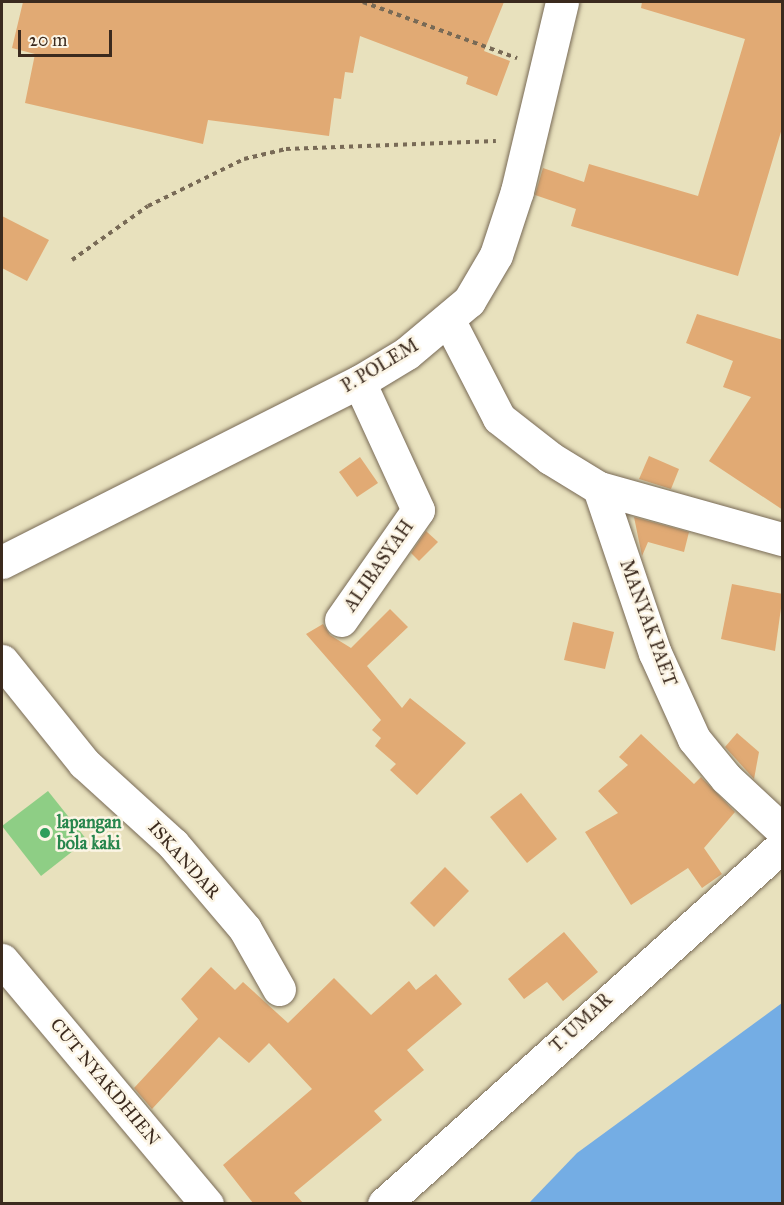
<!DOCTYPE html>
<html>
<head>
<meta charset="utf-8">
<style>
	body { margin:0 }
	#map { position:relative; width:784px; height:1205px; overflow:hidden; background:#e8e1bd; font-family:"IM FELL Great Primer",serif }
	div>[style] { position:absolute }
	[style*='--x'] { left:calc(var(--x)*1px); top:calc(var(--y)*1px); width:calc(var(--w)*1px); rotate:calc(var(--a)*1deg) }
	.green>* { inset:0; background:#8ece85 }
	.water>* { inset:0; background:#74ade4 }
	.building>* { inset:0; background:#e1aa74 }
	.path>* { height:4px; margin-top:-2px; transform-origin:0; background:repeating-linear-gradient(90deg,#786a56 0 4.5px,transparent 0 9px) }
	.roads { filter:drop-shadow(0 0 2px #786a56) drop-shadow(0 0 2px #786a56) }
	.minor>* { height:33px; margin:-16.5px; padding:0 16.5px; transform-origin:16.5px; border-radius:16.5px; background:#fff }
	.dots>* { width:16px; height:16px; translate:-50% -50%; box-sizing:border-box; border:3px solid #fcf5e5; border-radius:50% }
	span { translate:-50% -50%; white-space:nowrap; text-align:center; line-height:1.15; -webkit-text-stroke:5px #fcf5e5; paint-order:stroke }
	.street-label { font-size:18px; color:#3b2a1e }
	.leisure-label { font-size:18px; color:#27864d; font-weight:700 }
	.left { translate:0 -50%; text-align:left }
	.frame { position:absolute; inset:0; border:3px solid #3b2a1e; pointer-events:none }
	.scale { position:absolute; left:18px; top:30px; width:94px; height:27px; box-sizing:border-box; border:3px solid #3b2a1e; border-top:0; padding-left:8px; font-size:18px; line-height:21px; white-space:nowrap; color:#3b2a1e; -webkit-text-stroke:4px #fcf5e5; paint-order:stroke }
</style>
</head>
<body>
<div id="map">
	<div class="green">
		<i style="clip-path:polygon(48px 791px,87px 840px,41px 876px,2px 826px)"></i>
	</div>
	<div class="water">
		<i style="clip-path:polygon(782px 1003px,782px 1203px,529px 1203px,577px 1153px)"></i>
	</div>
	<div class="building">
		<i style="clip-path:polygon(23px 2px,504px 2px,484px 51px,510px 61px,497px 96px,466px 84px,468px 77px,360px 36px,353px 73px,345px 72px,341px 99px,334px 98px,329px 136px,208px 120px,203px 144px,25px 103px,35px 54px,12px 48px)"></i>
		<i style="clip-path:polygon(642px 2px,783px 2px,783px 125px,738px 276px,571px 226px,576px 209px,535px 195px,543px 168px,584px 182px,589px 164px,698px 196px,745px 39px,641px 8px)"></i>
		<i style="clip-path:polygon(2px 216px,49px 240px,27px 281px,2px 268px)"></i>
		<i style="clip-path:polygon(697px 314px,783px 340px,783px 510px,709px 461px,751px 397px,723px 387px,733px 361px,686px 343px)"></i>
		<i style="clip-path:polygon(649px 456px,679px 469px,671px 489px,639px 479px)"></i>
		<i style="clip-path:polygon(360px 457px,378px 483px,357px 497px,339px 472px)"></i>
		<i style="clip-path:polygon(634px 517px,689px 532px,684px 552px,648px 542px,642px 556px)"></i>
		<i style="clip-path:polygon(426px 531px,438px 542px,419px 561px,411px 553px)"></i>
		<i style="clip-path:polygon(732px 584px,783px 594px,775px 651px,721px 639px)"></i>
		<i style="clip-path:polygon(390px 609px,408px 627px,367px 666px,402px 708px,410px 698px,466px 743px,417px 795px,390px 770px,396px 764px,375px 746px,381px 738px,372px 730px,381px 720px,306px 634px,323px 624px,330px 635px,351px 648px)"></i>
		<i style="clip-path:polygon(573px 622px,614px 632px,605px 669px,564px 660px)"></i>
		<i style="clip-path:polygon(737px 733px,759px 752px,754px 779px,725px 747px)"></i>
		<i style="clip-path:polygon(641px 734px,694px 784px,701px 777px,735px 812px,704px 848px,722px 874px,702px 888px,688px 868px,631px 905px,585px 832px,618px 813px,598px 791px,628px 765px,619px 757px)"></i>
		<i style="clip-path:polygon(521px 793px,557px 839px,527px 863px,490px 817px)"></i>
		<i style="clip-path:polygon(445px 867px,469px 891px,434px 927px,410px 903px)"></i>
		<i style="clip-path:polygon(564px 932px,598px 972px,563px 1001px,547px 982px,524px 999px,508px 979px)"></i>
		<i style="clip-path:polygon(211px 967px,235px 990px,243px 982px,288px 1023px,334px 978px,371px 1015px,409px 981px,416px 990px,436px 974px,462px 1004px,407px 1050px,424px 1070px,374px 1111px,382px 1120px,294px 1193px,303px 1203px,253px 1203px,223px 1165px,312px 1089px,269px 1043px,249px 1063px,219px 1037px,152px 1109px,134px 1088px,198px 1019px,181px 999px)"></i>
	</div>
	<div class="path">
		<i style="--x:363;--y:2;--w:164;--a:20"></i>
		<i style="--x:72;--y:260;--w:93;--a:-35.4"></i>
		<i style="--x:148;--y:206;--w:107;--a:-26.1"></i>
		<i style="--x:244;--y:159;--w:43;--a:-13.4"></i>
		<i style="--x:286;--y:149;--w:210;--a:-2.2"></i>
	</div>
	<div class="roads">
		<div class="minor">
			<i style="--x:449;--y:321;--w:109;--a:62.7"></i>
			<i style="--x:499;--y:418;--w:65;--a:38.1"></i>
			<i style="--x:550;--y:458;--w:57;--a:31.5"></i>
			<i style="--x:599;--y:488;--w:190;--a:15.6"></i>
			<i style="--x:599;--y:488;--w:174;--a:71.3"></i>
			<i style="--x:655;--y:653;--w:94;--a:65.6"></i>
			<i style="--x:694;--y:739;--w:50;--a:50.6"></i>
			<i style="--x:726;--y:778;--w:76;--a:42.9"></i>
			<i style="--x:2;--y:562;--w:400;--a:-26.8"></i>
			<i style="--x:359;--y:382;--w:56;--a:-31.1"></i>
			<i style="--x:407;--y:353;--w:81;--a:-40"></i>
			<i style="--x:469;--y:301;--w:53;--a:-59.6"></i>
			<i style="--x:496;--y:255;--w:67;--a:-71.8"></i>
			<i style="--x:517;--y:191;--w:194;--a:-76.6"></i>
			<i style="--x:341;--y:620;--w:134;--a:-55"></i>
			<i style="--x:418;--y:510;--w:141;--a:-114.7"></i>
			<i style="--x:2;--y:661;--w:131;--a:51.2"></i>
			<i style="--x:84;--y:763;--w:120;--a:42.3"></i>
			<i style="--x:173;--y:844;--w:111;--a:49.7"></i>
			<i style="--x:245;--y:929;--w:69;--a:60.5"></i>
			<i style="--x:2;--y:960;--w:319;--a:50"></i>
			<i style="--x:384;--y:1204;--w:535;--a:-41.97"></i>
		</div>
	</div>
	<div class="dots">
		<i style="left:45px;top:833px;background:#2e9e5b"></i>
	</div>
	<div class="street-label">
		<span style="left:380px;top:366px;rotate:-31deg">P. POLEM</span>
		<span style="left:379px;top:566px;rotate:-55deg">ALIBASYAH</span>
		<span style="left:648px;top:623px;rotate:70deg">MANYAK PAET</span>
		<span style="left:184px;top:860px;rotate:48deg">ISKANDAR</span>
		<span style="left:581px;top:1023px;rotate:-43deg">T. UMAR</span>
		<span style="left:105px;top:1082px;rotate:50deg">CUT NYAKDHIEN</span>
	</div>
	<div class="leisure-label">
		<span class="left" style="left:57px;top:833px">lapangan<br>bola kaki</span>
	</div>
	<div class="frame"></div>
	<div class="scale">20 m</div>
</div>
</body>
</html>
